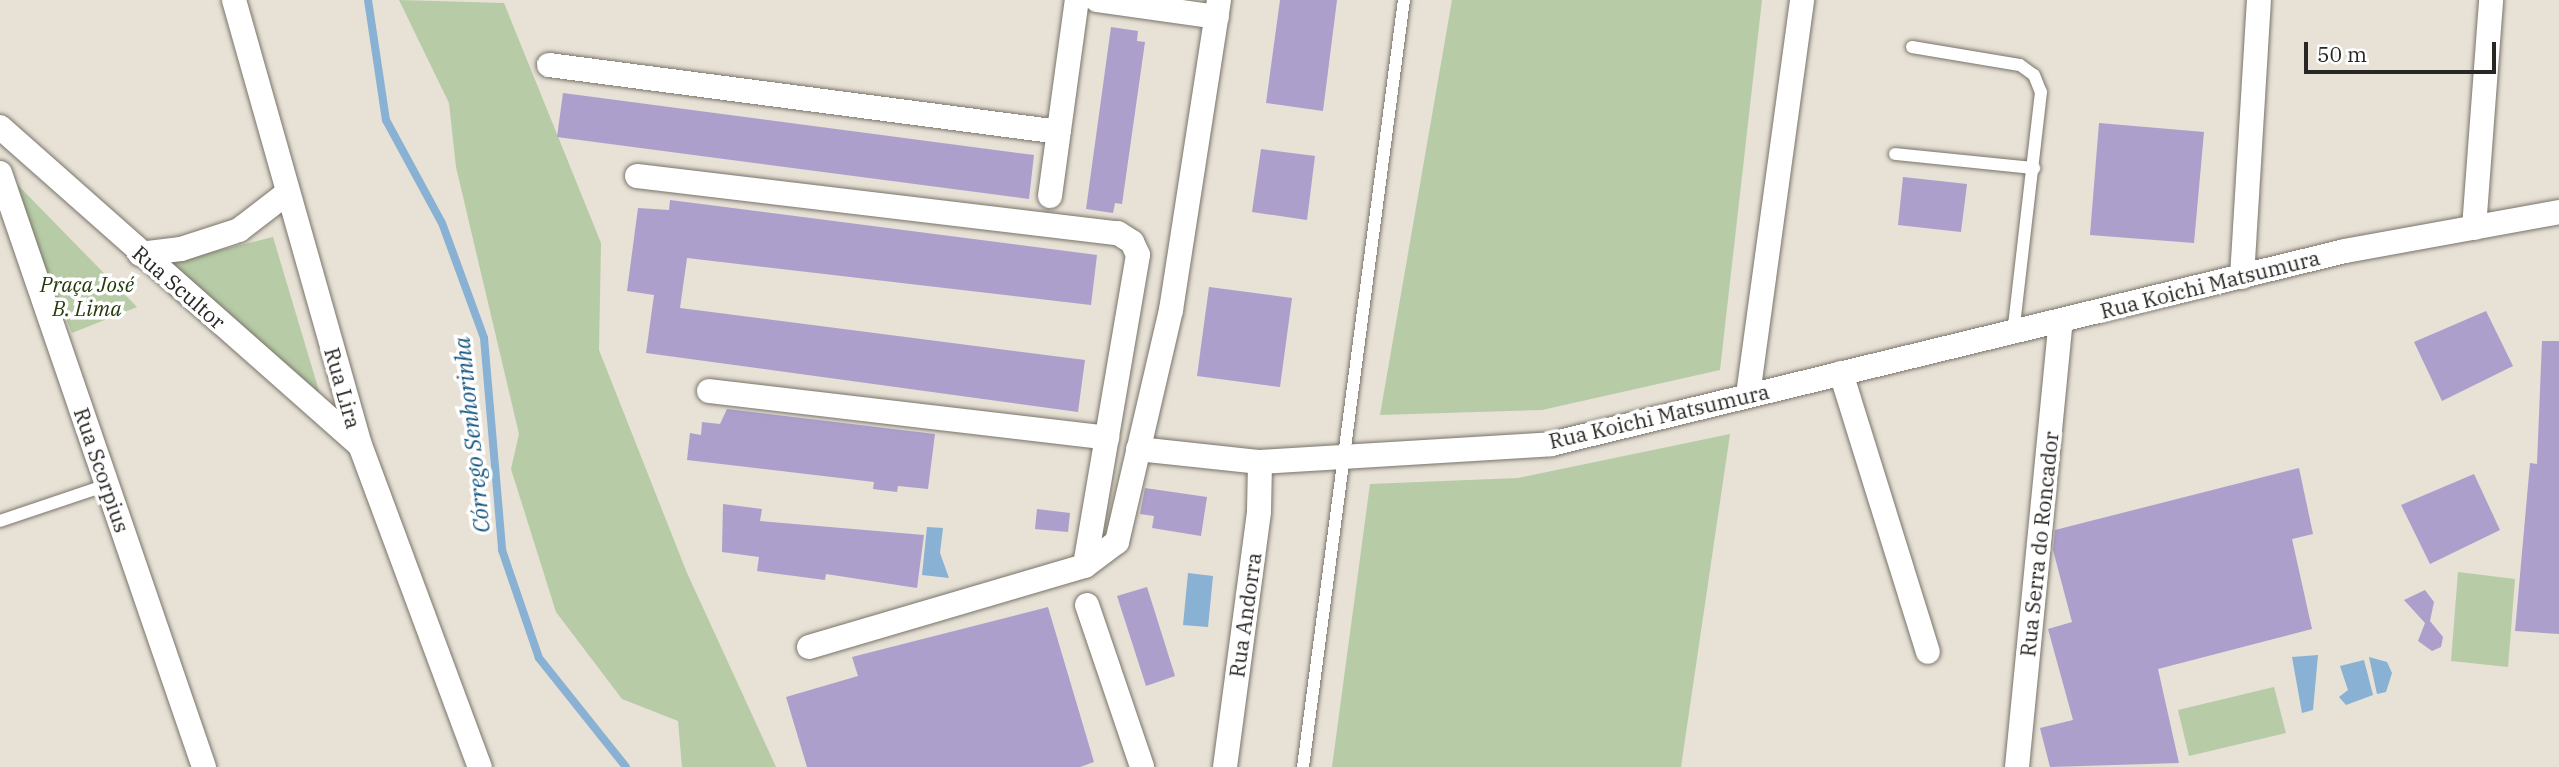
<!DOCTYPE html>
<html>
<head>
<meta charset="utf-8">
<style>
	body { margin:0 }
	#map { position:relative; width:2559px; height:767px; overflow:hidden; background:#e7e1d6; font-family:"IBM Plex Serif",serif }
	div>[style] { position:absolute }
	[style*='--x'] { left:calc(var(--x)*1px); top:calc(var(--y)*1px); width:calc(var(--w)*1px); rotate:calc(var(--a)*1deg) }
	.green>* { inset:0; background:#b7cba6 }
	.water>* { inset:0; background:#88b1d3 }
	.stream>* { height:8px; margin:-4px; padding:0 4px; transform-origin:4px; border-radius:4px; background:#88b1d3 }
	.building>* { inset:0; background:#ac9fcc }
	.roads { filter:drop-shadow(0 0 2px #79746a) drop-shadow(0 0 2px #79746a) }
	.lane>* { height:12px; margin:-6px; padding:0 6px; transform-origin:6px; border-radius:6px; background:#fff }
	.street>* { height:24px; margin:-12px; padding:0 12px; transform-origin:12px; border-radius:12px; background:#fff }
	span { translate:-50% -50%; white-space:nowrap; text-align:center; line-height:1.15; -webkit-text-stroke:7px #fff; paint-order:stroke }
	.park-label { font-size:21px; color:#253a0a; font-style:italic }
	.street-label { font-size:21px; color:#292723 }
	.water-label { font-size:23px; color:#135580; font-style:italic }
	.scale { position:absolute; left:2304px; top:42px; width:192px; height:32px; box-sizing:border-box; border:4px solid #292723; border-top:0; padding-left:9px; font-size:21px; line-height:24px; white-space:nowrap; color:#292723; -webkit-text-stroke:5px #fff; paint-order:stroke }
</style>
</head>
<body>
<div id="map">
	<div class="green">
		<i style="clip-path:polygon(399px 0,504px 3px,601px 243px,599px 350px,687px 573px,776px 767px,682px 767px,678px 721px,622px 699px,556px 612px,511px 469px,519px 434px,456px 167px,449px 103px)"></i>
		<i style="clip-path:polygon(1452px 0,1762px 0,1720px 370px,1542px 410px,1380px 415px)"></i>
		<i style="clip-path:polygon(6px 173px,137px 307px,72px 333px)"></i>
		<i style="clip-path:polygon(273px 237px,322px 401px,167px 263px)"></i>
		<i style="clip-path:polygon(1730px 434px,1681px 767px,1332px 767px,1370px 484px,1518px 478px)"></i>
		<i style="clip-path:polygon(2458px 572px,2515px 579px,2508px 667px,2451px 661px)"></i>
		<i style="clip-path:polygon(2274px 687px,2286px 733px,2189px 756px,2178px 710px)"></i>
	</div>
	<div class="water">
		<i style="clip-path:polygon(927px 527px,943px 528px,940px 553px,949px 578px,922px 575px)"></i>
		<i style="clip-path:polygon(1188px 573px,1213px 576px,1208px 627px,1183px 625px)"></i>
		<i style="clip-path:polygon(2318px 655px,2313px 710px,2302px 713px,2292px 657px)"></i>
		<i style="clip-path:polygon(2369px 657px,2387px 662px,2392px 673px,2386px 692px,2377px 694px)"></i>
		<i style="clip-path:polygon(2364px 660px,2373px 695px,2346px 705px,2339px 697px,2348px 690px,2340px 666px)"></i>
	</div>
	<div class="stream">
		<i style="--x:368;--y:0;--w:121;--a:81.5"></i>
		<i style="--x:386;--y:120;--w:117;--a:61.5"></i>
		<i style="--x:442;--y:223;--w:122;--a:69.9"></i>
		<i style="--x:484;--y:338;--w:213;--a:85.1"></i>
		<i style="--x:502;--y:550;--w:114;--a:71.1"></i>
		<i style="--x:539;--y:658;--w:139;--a:51.4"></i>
	</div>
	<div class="building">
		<i style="clip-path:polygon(1280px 0,1337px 0,1323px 111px,1266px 103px)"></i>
		<i style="clip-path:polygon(1111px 27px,1138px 31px,1137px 41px,1145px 42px,1122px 204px,1115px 203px,1113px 213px,1086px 209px)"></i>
		<i style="clip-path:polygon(563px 93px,1034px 155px,1029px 199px,557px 137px)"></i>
		<i style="clip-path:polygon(2099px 123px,2204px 132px,2194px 243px,2090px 235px)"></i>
		<i style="clip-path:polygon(1261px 149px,1315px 156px,1307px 220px,1252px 212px)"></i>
		<i style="clip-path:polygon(1903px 177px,1967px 184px,1961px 232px,1898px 225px)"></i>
		<i style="clip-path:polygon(670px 200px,1097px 255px,1091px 305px,687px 258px,680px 308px,1085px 360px,1078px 412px,646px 353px,654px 295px,627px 291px,638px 208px,669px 210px)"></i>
		<i style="clip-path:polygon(1209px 287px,1292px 298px,1280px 387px,1197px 376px)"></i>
		<i style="clip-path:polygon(2486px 311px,2513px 366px,2442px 401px,2414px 342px)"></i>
		<i style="clip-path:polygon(2542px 341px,2559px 341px,2559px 634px,2515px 631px,2530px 463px,2537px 464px)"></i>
		<i style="clip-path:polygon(727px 409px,935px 434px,928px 489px,898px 486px,897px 492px,873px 489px,874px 482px,687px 460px,690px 433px,701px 435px,702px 422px,720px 424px)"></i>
		<i style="clip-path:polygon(2299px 468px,2313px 534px,2292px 539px,2312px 629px,2158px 669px,2179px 763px,2050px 767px,2040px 728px,2073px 720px,2048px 629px,2072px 622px,2053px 550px,2055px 530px)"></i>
		<i style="clip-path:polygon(2474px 474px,2500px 530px,2430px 564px,2401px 505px)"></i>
		<i style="clip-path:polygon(1145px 488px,1207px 497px,1201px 536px,1152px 528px,1154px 516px,1140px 514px)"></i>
		<i style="clip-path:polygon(723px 504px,762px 509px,760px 521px,924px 535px,917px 588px,826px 574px,825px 580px,757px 571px,759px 557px,722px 552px)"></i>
		<i style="clip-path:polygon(1037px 509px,1070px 513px,1068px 532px,1035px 529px)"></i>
		<i style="clip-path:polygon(1147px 587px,1175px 676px,1146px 686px,1117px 596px)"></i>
		<i style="clip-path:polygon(2425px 590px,2434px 602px,2430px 621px,2443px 637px,2441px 647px,2432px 651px,2418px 641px,2425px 623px,2404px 600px)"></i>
		<i style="clip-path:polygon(1048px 607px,1094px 762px,1080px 767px,807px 767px,786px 697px,858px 676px,852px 657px)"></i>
	</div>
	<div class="roads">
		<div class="lane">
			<i style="--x:1912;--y:47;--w:109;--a:9.5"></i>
			<i style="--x:2020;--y:65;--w:17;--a:36"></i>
			<i style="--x:2034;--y:75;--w:18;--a:68"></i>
			<i style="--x:2041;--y:92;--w:243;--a:96.6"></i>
			<i style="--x:1895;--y:154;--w:140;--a:5.8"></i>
			<i style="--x:0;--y:521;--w:113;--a:-18.6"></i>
			<i style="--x:1303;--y:767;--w:774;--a:-82.5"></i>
		</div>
		<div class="street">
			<i style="--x:234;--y:0;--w:462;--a:74.2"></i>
			<i style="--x:360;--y:445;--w:344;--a:69.6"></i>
			<i style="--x:1097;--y:0;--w:121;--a:8.1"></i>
			<i style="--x:549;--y:65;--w:514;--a:7.48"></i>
			<i style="--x:0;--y:127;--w:480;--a:41.5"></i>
			<i style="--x:0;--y:173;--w:628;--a:71.05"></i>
			<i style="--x:637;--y:176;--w:484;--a:6.8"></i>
			<i style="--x:1118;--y:233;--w:17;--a:33"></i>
			<i style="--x:1132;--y:242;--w:14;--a:65"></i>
			<i style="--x:1138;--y:255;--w:315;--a:99.7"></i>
			<i style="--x:1050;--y:196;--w:198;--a:-82.2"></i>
			<i style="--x:2474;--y:228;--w:229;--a:-85.7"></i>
			<i style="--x:140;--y:254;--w:41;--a:-7"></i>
			<i style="--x:181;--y:249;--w:61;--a:-18.1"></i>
			<i style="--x:239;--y:230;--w:59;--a:-37.5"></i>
			<i style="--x:2242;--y:277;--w:278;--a:-86.5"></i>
			<i style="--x:1841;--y:373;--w:292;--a:72.7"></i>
			<i style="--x:709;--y:391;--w:401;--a:6.7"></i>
			<i style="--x:1748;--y:395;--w:399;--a:-82.2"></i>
			<i style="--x:1138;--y:449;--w:123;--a:6.1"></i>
			<i style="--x:1260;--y:462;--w:292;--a:-3.5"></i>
			<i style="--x:1551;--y:444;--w:817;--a:-13.66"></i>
			<i style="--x:2345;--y:251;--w:218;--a:-10.3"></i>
			<i style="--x:1087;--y:605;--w:171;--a:71.2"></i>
			<i style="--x:809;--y:647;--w:288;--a:-16.4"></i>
			<i style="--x:1085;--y:566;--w:40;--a:-37"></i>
			<i style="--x:1117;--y:542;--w:238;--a:-76.9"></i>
			<i style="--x:1171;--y:310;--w:314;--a:-81.2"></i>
			<i style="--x:1225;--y:767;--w:258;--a:-82.4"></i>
			<i style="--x:1259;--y:511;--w:49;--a:-88.8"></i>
			<i style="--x:2017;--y:767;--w:448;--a:-84.4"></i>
		</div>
	</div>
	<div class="park-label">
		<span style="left:87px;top:296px">Praça José<br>B. Lima</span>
	</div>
	<div class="street-label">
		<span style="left:2210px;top:284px;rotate:-14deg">Rua Koichi Matsumura</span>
		<span style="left:179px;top:287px;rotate:41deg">Rua Scultor</span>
		<span style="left:343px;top:388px;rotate:74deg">Rua Lira</span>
		<span style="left:1659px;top:416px;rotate:-13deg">Rua Koichi Matsumura</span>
		<span style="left:102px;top:470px;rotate:71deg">Rua Scorpius</span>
		<span style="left:2039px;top:544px;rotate:-84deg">Rua Serra do Roncador</span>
		<span style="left:1245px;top:615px;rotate:-82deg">Rua Andorra</span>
	</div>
	<div class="water-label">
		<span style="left:471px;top:435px;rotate:-96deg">Córrego Senhorinha</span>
	</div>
	<div class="scale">50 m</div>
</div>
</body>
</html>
